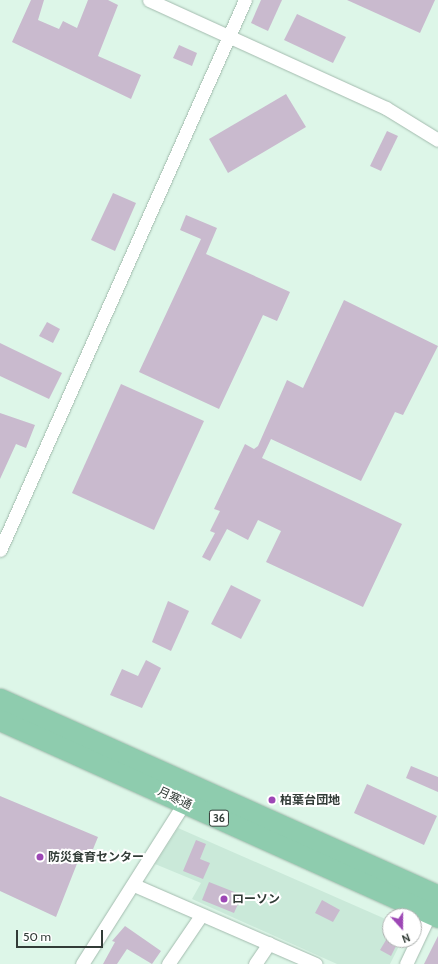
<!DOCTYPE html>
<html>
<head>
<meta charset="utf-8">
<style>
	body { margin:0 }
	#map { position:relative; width:438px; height:964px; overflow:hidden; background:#ddf6e8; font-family:Cabin,"Noto Sans JP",sans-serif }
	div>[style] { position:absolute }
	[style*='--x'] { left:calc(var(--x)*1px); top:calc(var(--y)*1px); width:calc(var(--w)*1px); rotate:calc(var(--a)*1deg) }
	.built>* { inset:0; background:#cae9d9 }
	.building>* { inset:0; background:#c9bace }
	.roads { filter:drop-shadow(0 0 1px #a3bbae) drop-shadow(0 0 1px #a3bbae) }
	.minor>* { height:13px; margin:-6.5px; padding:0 6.5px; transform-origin:6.5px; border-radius:6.5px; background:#fff }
	.trunk>* { height:21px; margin:-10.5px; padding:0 10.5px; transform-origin:10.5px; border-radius:10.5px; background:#8eccae }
	.dots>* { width:11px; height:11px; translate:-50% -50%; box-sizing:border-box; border:2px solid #fff; border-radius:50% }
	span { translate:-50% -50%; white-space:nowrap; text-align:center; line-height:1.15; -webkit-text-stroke:4px #fff; paint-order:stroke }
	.shield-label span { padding:1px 3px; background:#fff; border:1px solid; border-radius:3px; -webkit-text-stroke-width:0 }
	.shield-label { font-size:11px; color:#323c37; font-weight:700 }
	.street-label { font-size:12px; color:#323c37 }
	.poi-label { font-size:12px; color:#323c37; font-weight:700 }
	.left { translate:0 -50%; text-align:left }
	.north { position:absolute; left:382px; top:908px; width:40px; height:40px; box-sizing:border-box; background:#fff; border:1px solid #adb1af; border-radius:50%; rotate:159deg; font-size:11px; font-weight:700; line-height:16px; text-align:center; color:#323c37 }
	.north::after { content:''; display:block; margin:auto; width:14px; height:18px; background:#9d47b5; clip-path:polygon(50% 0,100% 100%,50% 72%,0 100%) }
	.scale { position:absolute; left:16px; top:930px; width:87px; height:18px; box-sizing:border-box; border:2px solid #323c37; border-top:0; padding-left:5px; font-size:12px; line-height:14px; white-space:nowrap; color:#323c37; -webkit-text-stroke:3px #fff; paint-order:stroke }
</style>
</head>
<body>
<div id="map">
	<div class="built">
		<i style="clip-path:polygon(178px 828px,390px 921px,390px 940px,402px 940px,390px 964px,337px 964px,192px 899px,201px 883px,155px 864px)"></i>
	</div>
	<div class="building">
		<i style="clip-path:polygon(31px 0,44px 0,38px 20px,59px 29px,63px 21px,77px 28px,88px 0,108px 0,118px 5px,98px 56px,141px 75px,131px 99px,12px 42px)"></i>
		<i style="clip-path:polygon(261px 0,282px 0,268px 31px,251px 23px)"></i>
		<i style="clip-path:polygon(347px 0,435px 0,420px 33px)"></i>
		<i style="clip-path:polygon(297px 14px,346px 37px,333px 63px,284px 40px)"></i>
		<i style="clip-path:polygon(179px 45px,197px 53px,192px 66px,173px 58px)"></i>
		<i style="clip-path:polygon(286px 94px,306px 127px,228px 173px,209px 139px)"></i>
		<i style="clip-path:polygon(387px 131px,398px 136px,381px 171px,370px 166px)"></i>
		<i style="clip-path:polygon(113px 193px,136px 203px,115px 251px,91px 240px)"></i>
		<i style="clip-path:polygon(186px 215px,217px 228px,206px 254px,290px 292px,277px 321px,263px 315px,219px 409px,139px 372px,201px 239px,180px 230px)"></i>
		<i style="clip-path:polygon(344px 300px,438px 346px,403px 415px,395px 412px,361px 481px,271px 439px,262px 458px,402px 524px,363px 607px,266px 562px,281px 531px,258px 520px,248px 540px,227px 529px,210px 561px,202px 557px,215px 533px,210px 531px,220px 511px,214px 509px,245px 444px,254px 449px,258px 446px,287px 380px,303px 388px)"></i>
		<i style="clip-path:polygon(47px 322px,60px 329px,53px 343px,39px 336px)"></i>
		<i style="clip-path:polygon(0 343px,62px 373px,49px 399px,0 376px)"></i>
		<i style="clip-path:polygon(121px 384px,204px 421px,154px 530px,72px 493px)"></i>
		<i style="clip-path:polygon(0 413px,35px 425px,26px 448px,16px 444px,0 479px)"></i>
		<i style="clip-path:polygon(231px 585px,261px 600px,241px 639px,211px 624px)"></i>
		<i style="clip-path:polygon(168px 601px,189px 611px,171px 651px,152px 642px)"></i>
		<i style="clip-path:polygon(146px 660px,161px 668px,142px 708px,110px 695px,122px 669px,138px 676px)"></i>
		<i style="clip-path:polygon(411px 766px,438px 777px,438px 792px,406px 778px)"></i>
		<i style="clip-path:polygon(367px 784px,437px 816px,424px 845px,354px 813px)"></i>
		<i style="clip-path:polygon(0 796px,98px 837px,89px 859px,80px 856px,56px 917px,0 891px)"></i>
		<i style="clip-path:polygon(196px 840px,206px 844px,200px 859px,210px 863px,203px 879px,183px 871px)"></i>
		<i style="clip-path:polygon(209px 882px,242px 895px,234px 913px,202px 900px)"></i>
		<i style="clip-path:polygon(322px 900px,340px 910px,333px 922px,315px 913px)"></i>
		<i style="clip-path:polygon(125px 926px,161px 951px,152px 964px,127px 949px,117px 964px,103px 964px,115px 942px,112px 941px)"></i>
		<i style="clip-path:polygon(438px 936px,438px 964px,424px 964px)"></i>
		<i style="clip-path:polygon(386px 940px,399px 940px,391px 956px,380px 950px)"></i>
	</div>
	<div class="roads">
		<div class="minor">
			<i style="--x:149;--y:0;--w:260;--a:24.5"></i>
			<i style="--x:386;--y:108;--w:61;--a:31.6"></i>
			<i style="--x:0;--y:550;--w:602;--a:-65.99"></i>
			<i style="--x:134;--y:885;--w:198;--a:23.5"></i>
			<i style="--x:82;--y:964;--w:198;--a:-57.6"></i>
			<i style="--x:168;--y:964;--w:57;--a:-55.8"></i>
			<i style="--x:255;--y:964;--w:25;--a:-56"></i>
			<i style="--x:406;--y:964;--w:56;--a:-64.8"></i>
		</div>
		<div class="trunk">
			<i style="--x:0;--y:699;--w:480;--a:24.2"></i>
			<i style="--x:0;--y:720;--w:480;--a:24.2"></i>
		</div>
	</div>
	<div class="dots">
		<i style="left:272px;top:800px;background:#9d47b5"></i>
		<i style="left:40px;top:857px;background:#9d47b5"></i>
		<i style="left:224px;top:899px;background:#9d47b5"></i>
	</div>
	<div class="shield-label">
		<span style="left:219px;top:818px">36</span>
	</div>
	<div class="street-label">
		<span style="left:175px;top:798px;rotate:25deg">月寒通</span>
	</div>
	<div class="poi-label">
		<span class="left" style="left:280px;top:800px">柏葉台団地</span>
		<span class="left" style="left:48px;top:857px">防災食育センター</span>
		<span class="left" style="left:232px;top:899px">ローソン</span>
	</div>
	<div class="north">N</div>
	<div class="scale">50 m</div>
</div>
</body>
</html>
